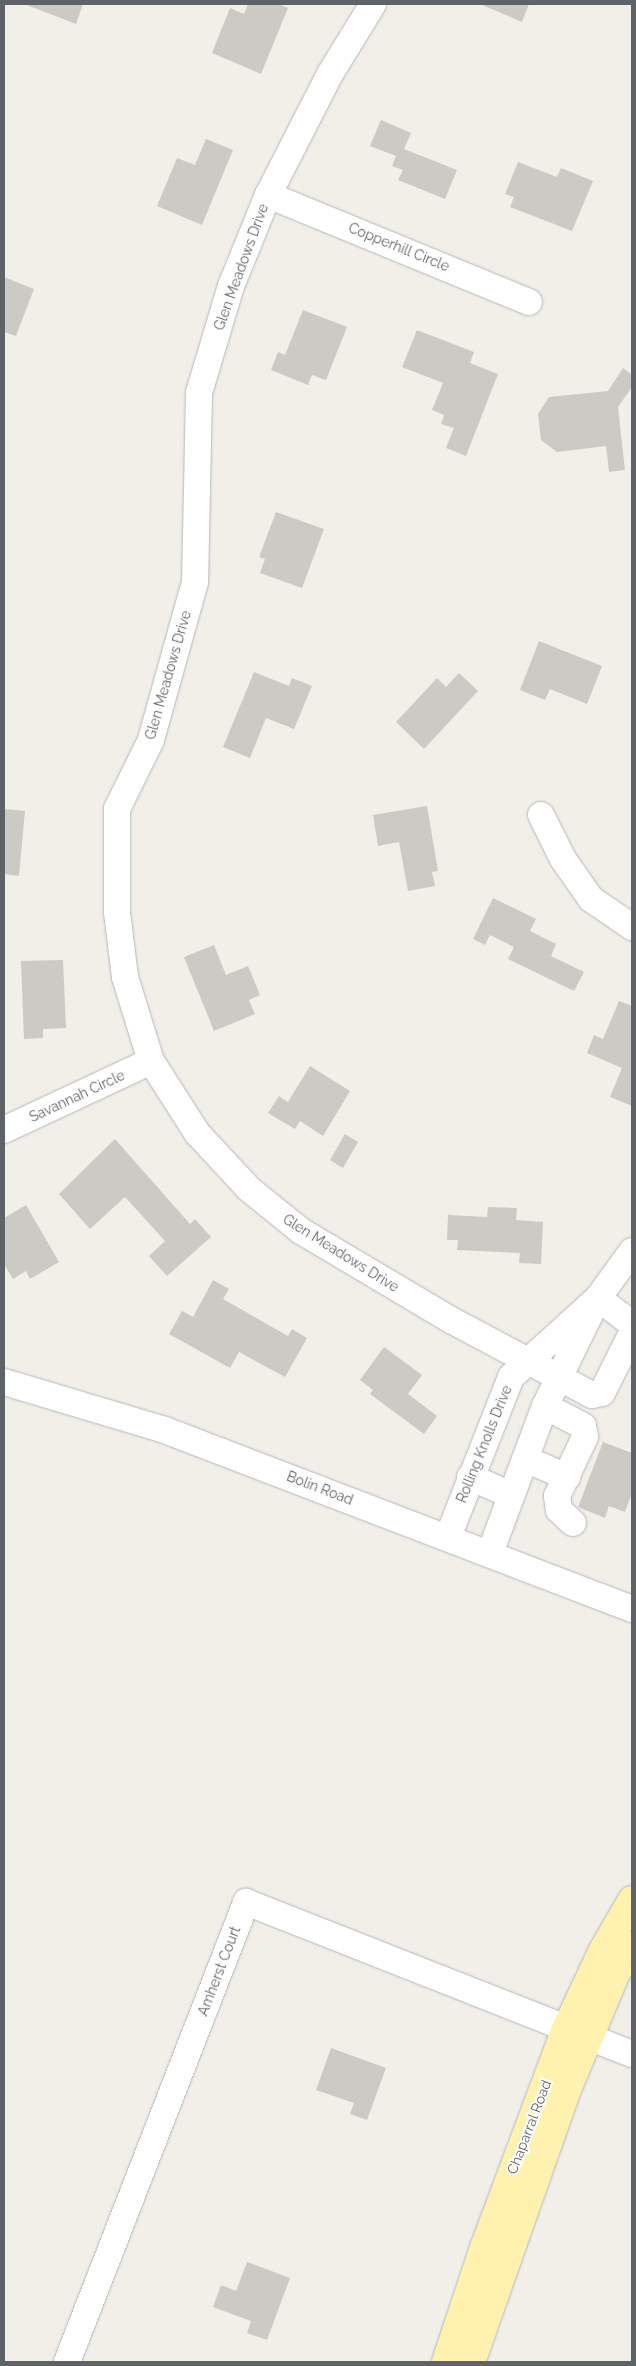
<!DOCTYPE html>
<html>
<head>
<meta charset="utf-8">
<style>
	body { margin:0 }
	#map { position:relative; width:636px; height:2366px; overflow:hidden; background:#f1efe8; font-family:Raleway,sans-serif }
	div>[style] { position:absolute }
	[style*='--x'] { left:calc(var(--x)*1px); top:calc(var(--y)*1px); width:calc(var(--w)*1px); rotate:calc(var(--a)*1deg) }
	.building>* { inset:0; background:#cccac5 }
	.roads { filter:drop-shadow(0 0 1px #b5b8bc) drop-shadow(0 0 1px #b5b8bc) }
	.minor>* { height:26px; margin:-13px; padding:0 13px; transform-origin:13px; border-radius:13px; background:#fff }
	.major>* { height:28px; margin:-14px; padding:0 14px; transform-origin:14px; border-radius:14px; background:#fff2af }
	span { translate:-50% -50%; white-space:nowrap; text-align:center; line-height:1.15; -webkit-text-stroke:4px #fff; paint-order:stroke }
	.street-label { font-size:14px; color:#5f6368 }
	.frame { position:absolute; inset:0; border:5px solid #5f6368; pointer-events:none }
</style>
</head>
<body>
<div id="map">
	<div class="building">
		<i style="clip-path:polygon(24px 4px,83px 4px,76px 24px)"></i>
		<i style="clip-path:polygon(248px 4px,278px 4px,288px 8px,261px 74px,212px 53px,230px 8px,244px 14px)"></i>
		<i style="clip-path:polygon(480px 4px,529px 4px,522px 22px)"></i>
		<i style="clip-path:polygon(381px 120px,411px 133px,404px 149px,457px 170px,445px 199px,398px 180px,403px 170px,392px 166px,396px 156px,370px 146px)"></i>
		<i style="clip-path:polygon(206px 139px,233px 150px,202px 225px,157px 206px,177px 158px,195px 165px)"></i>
		<i style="clip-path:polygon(518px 162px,557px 177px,561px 168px,593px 181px,572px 231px,510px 207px,514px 197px,505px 194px)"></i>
		<i style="clip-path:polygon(4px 277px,34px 289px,16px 336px,4px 332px)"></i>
		<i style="clip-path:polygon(303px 310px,347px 327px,326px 380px,312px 375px,308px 385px,271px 370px,278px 352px,285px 355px)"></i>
		<i style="clip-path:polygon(417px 330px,474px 352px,470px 363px,498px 374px,466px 456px,446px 448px,454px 428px,441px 424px,444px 415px,432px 410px,443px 383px,402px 367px)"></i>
		<i style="clip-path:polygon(623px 368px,632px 375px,632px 387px,618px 407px,625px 470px,609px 472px,606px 446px,557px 452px,541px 440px,538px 414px,549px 397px,608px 391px)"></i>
		<i style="clip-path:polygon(276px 512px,324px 529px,302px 588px,260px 573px,265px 559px,259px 557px)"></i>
		<i style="clip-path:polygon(539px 641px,602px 666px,587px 704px,550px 689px,545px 700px,520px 690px)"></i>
		<i style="clip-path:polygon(254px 672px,289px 686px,292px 678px,312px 686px,294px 729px,266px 718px,250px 758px,223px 747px)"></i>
		<i style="clip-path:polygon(459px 673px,478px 691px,424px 749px,396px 722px,437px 678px,446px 687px)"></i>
		<i style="clip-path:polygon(427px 806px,438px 871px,432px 872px,435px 886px,408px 891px,399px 842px,378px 846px,373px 815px)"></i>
		<i style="clip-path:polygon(4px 809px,25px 811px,19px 876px,4px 874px)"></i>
		<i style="clip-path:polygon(493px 898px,536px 919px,530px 931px,556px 944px,551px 956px,584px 972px,574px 991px,508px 959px,514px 947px,490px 935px,485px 945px,473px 939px)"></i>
		<i style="clip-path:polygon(214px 945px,226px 975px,248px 966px,260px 995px,249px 1000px,255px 1014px,214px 1031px,184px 957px)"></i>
		<i style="clip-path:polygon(63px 960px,66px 1028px,43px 1029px,43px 1038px,24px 1039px,21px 961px)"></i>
		<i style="clip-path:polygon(619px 1001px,632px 1006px,632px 1106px,610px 1097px,622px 1068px,587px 1053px,594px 1035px,603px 1039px)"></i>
		<i style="clip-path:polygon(310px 1066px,350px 1091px,323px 1136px,300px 1121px,295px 1129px,268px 1113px,279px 1096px,288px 1102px)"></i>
		<i style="clip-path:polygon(345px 1134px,358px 1142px,343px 1168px,330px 1160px)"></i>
		<i style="clip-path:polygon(115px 1139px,190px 1224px,195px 1219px,211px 1237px,167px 1276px,149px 1256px,165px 1241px,125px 1197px,90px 1229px,59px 1194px)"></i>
		<i style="clip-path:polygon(26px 1205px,59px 1262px,30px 1279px,26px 1271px,13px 1279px,4px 1264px,4px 1218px)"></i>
		<i style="clip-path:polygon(488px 1207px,517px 1208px,516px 1220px,543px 1222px,541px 1264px,519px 1263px,520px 1253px,457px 1250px,458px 1240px,447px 1240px,448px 1215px,487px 1217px)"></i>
		<i style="clip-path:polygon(213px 1280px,229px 1289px,223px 1299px,288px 1336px,292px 1329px,307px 1338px,285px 1377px,239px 1352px,230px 1368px,169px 1334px,182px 1311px,193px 1317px)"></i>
		<i style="clip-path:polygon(384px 1347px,422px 1375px,408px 1394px,437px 1416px,424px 1434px,370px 1394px,373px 1390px,360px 1380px)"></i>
		<i style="clip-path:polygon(603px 1442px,632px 1453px,632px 1493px,625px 1512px,609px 1506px,605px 1518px,578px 1507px)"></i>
		<i style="clip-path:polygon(331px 2048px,386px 2068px,367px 2120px,350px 2114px,354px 2103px,316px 2090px)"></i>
		<i style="clip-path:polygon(247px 2262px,290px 2278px,267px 2340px,247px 2333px,251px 2321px,213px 2307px,221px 2285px,236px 2291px)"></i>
	</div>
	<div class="roads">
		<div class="minor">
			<i style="--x:373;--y:4;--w:82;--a:121.6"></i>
			<i style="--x:330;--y:74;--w:136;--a:117.1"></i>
			<i style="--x:268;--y:195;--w:98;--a:112.1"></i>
			<i style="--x:231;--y:286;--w:112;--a:106.7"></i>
			<i style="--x:199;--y:393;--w:189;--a:91.2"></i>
			<i style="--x:195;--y:582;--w:164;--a:105.6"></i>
			<i style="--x:151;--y:740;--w:77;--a:116.2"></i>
			<i style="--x:117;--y:809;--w:103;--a:90"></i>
			<i style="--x:117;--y:912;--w:65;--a:83"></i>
			<i style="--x:125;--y:977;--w:88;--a:72.8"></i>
			<i style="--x:151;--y:1061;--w:85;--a:57.4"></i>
			<i style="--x:197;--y:1133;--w:76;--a:47.1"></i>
			<i style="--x:249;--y:1189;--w:67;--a:38.9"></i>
			<i style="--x:301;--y:1231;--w:172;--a:30.7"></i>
			<i style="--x:449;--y:1319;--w:162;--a:28"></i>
			<i style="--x:592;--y:1395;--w:10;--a:-11"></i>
			<i style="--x:602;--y:1393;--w:67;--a:-63.4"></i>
			<i style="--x:268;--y:195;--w:282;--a:22.3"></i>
			<i style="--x:541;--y:815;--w:49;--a:63.4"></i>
			<i style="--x:563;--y:859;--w:49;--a:55"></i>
			<i style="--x:591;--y:899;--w:50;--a:34.3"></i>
			<i style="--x:4;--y:1130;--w:162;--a:-25.1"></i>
			<i style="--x:598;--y:1298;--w:43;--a:37.4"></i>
			<i style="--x:4;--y:1382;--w:165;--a:16.6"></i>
			<i style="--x:162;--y:1429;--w:503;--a:20.96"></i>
			<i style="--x:545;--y:1406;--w:43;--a:27.8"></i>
			<i style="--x:583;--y:1426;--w:11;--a:80"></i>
			<i style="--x:585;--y:1437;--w:65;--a:115.4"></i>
			<i style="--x:557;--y:1496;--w:14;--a:82"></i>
			<i style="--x:559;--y:1510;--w:19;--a:43"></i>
			<i style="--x:525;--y:1459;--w:46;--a:23.2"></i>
			<i style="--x:470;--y:1477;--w:45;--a:23.7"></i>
			<i style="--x:448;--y:1537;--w:172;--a:-68.5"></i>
			<i style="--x:511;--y:1377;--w:118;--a:-42.2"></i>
			<i style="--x:598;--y:1298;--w:58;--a:-54.1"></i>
			<i style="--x:490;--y:1553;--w:157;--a:-69.5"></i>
			<i style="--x:545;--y:1406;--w:109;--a:-63.9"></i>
			<i style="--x:67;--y:2362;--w:494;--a:-68.7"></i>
			<i style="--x:246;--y:1902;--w:415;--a:21.5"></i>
		</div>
		<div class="major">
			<i style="--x:446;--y:2362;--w:120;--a:-71.6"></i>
			<i style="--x:484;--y:2248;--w:234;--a:-69.5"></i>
			<i style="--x:566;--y:2029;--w:85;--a:-64.9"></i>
			<i style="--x:602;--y:1952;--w:60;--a:-60"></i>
			<i style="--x:471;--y:2362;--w:292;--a:-70.6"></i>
			<i style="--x:568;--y:2087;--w:121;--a:-67.2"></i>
			<i style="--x:615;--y:1975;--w:34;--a:-60"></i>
		</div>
	</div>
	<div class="street-label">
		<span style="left:399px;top:247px;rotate:22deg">Copperhill Circle</span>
		<span style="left:241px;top:267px;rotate:-70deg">Glen Meadows Drive</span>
		<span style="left:168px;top:675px;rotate:-74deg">Glen Meadows Drive</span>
		<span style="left:77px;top:1096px;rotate:-25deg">Savannah Circle</span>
		<span style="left:341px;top:1253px;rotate:32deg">Glen Meadows Drive</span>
		<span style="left:484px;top:1444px;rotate:-68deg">Rolling Knolls Drive</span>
		<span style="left:320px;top:1488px;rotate:21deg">Bolin Road</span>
		<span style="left:219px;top:1971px;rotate:-69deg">Amherst Court</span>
		<span style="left:529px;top:2127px;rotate:-69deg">Chaparral Road</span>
	</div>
	<div class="frame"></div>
</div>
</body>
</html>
